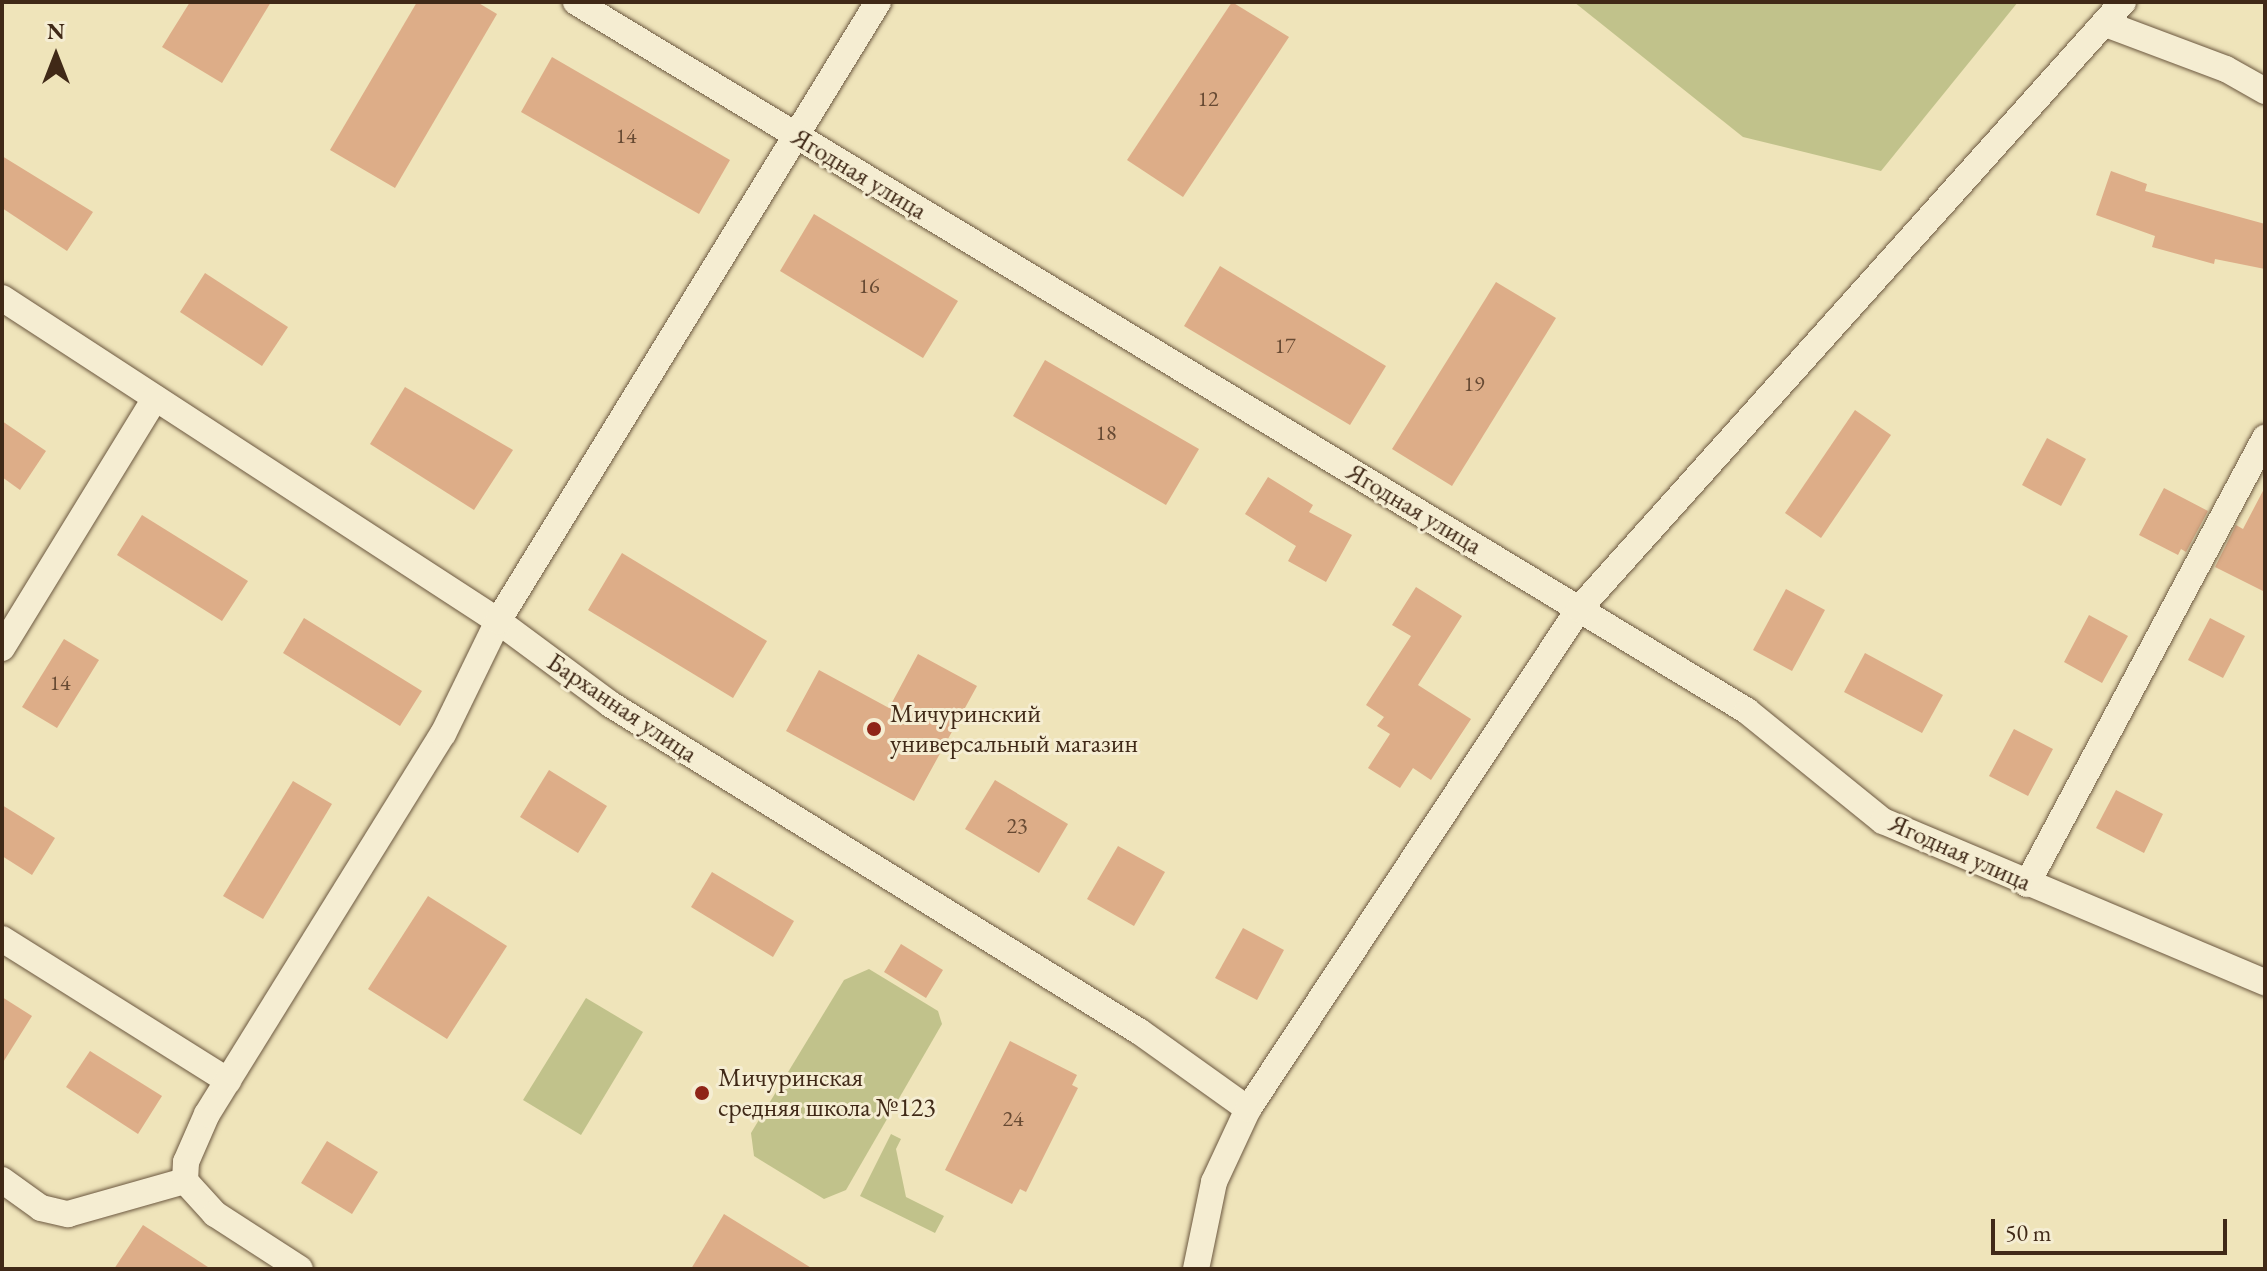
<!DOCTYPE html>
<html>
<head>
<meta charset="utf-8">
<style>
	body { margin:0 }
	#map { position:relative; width:2267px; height:1271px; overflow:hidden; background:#efe4ba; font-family:"EB Garamond",serif }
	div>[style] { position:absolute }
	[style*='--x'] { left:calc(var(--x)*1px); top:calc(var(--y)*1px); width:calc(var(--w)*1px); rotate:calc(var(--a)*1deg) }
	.green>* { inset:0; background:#c1c28b }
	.building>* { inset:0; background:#ddad88 }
	.roads { filter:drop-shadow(0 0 2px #6c5840) drop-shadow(0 0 2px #6c5840) }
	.minor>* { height:26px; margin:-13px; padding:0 13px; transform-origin:13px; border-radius:13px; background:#f5edd2 }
	.dots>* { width:22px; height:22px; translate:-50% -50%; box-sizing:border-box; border:4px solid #f5edd2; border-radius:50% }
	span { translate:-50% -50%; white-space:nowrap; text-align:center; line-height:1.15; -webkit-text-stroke:6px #f5edd2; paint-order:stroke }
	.number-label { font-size:22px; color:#674a33 }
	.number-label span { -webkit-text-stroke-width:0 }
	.street-label { font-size:26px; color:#402917 }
	.poi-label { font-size:26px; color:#402917 }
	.left { translate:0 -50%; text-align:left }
	.frame { position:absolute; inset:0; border:4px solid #402917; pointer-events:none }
	.north { position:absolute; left:16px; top:16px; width:80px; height:80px; -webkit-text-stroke:6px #f5edd2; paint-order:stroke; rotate:0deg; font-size:22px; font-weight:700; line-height:32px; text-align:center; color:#402917 }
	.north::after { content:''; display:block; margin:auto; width:28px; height:36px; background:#402917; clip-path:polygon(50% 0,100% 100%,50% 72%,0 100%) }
	.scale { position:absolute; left:1991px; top:1219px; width:236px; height:36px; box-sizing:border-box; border:4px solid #402917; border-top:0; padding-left:10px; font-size:24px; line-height:28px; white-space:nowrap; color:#402917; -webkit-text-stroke:6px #f5edd2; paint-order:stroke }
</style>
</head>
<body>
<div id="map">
	<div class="green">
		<i style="clip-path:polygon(1574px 2px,2018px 2px,1881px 171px,1743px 137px)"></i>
		<i style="clip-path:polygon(869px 969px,938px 1011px,942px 1024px,846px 1190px,824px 1199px,754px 1156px,751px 1133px,844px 980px)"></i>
		<i style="clip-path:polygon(586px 998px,643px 1032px,581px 1135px,523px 1100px)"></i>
		<i style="clip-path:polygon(891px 1134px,901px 1139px,896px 1149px,906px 1197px,944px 1216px,935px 1233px,860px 1196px)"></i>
	</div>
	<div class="building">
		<i style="clip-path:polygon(190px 2px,271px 2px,222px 83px,162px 47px)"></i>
		<i style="clip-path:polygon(417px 2px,477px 2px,497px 14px,395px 188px,330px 150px)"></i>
		<i style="clip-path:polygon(1232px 2px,1289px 37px,1183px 197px,1127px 160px)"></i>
		<i style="clip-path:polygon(552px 57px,730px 160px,699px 214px,521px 112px)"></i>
		<i style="clip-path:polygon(2px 156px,93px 212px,67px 251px,2px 208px)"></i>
		<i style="clip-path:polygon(2111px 171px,2147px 184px,2145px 191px,2265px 224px,2265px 269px,2215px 259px,2214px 264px,2152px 247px,2155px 236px,2096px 215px)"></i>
		<i style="clip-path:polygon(814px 214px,958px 301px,923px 358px,780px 271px)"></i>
		<i style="clip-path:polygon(1220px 266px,1386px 366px,1350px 425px,1184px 326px)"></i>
		<i style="clip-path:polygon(205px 273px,288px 327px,262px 366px,180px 312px)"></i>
		<i style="clip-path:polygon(1496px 282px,1556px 318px,1452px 486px,1392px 449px)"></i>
		<i style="clip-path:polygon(1045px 360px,1199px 449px,1166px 505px,1013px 416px)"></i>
		<i style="clip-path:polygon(405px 387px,513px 450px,474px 510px,370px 444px)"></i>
		<i style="clip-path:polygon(1855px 410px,1891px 435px,1821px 538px,1785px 513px)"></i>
		<i style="clip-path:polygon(2px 421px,46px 451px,20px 490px,2px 477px)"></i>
		<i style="clip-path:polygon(2047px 438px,2086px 459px,2061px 506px,2022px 485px)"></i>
		<i style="clip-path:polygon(1268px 477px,1313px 505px,1309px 512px,1352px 535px,1326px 582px,1288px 561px,1296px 546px,1245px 514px)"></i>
		<i style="clip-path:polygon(2265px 487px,2265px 592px,2215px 567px,2236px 525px,2243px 529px)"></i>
		<i style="clip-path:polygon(2164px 488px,2208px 511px,2186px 552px,2181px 549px,2178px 555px,2139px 535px)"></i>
		<i style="clip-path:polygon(142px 515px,248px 581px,222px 621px,117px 555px)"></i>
		<i style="clip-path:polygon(622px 553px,767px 641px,733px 698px,588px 610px)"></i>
		<i style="clip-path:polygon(1416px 587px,1462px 616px,1418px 685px,1471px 719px,1431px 780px,1413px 768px,1400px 788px,1368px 768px,1390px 734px,1377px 726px,1384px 717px,1366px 705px,1411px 636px,1392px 625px)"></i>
		<i style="clip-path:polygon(1786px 589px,1825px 610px,1792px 671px,1753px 650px)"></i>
		<i style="clip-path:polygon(2089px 615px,2128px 636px,2102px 683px,2064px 662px)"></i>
		<i style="clip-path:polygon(304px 618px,422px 691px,400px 726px,283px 653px)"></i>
		<i style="clip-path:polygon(2210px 618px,2245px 636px,2223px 678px,2188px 660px)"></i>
		<i style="clip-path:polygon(64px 639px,99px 660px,57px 728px,22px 707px)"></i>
		<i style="clip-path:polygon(1865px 653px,1943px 695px,1922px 733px,1844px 692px)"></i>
		<i style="clip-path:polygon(918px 654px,977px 686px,914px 801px,786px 731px,819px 670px,889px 708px)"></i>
		<i style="clip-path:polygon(2014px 729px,2053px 749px,2028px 796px,1989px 776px)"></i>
		<i style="clip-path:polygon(549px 770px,607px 806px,578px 853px,520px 817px)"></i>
		<i style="clip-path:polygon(995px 780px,1068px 824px,1039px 873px,965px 829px)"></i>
		<i style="clip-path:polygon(293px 781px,332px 804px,263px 919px,223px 896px)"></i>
		<i style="clip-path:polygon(2116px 790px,2163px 814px,2144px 853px,2096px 828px)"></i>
		<i style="clip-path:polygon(2px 805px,55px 838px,32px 875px,2px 856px)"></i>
		<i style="clip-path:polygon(1118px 846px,1165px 872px,1134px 926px,1087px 899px)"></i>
		<i style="clip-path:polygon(712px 872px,794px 921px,773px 957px,691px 907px)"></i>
		<i style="clip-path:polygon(428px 896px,507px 946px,447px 1039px,368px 989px)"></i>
		<i style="clip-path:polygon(1243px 928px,1284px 950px,1257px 1000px,1215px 978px)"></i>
		<i style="clip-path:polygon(901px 944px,943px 970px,926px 998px,884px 972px)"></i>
		<i style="clip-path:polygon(2px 997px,32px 1016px,2px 1064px)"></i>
		<i style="clip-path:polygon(1010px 1041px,1077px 1075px,1072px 1085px,1078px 1088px,1026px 1192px,1020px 1189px,1012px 1204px,945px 1170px)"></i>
		<i style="clip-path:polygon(90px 1051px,162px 1096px,138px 1134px,66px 1087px)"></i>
		<i style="clip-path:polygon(327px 1141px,378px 1172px,352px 1214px,301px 1183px)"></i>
		<i style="clip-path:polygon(724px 1214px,813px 1269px,691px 1269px)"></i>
		<i style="clip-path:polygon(143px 1225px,211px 1269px,114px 1269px)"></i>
	</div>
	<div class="roads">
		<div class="minor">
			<i style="--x:576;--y:2;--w:1369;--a:31.19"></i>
			<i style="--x:1747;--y:711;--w:175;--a:39"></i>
			<i style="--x:1883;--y:821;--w:415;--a:22.9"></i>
			<i style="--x:2106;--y:24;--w:128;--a:20.6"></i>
			<i style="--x:2226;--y:69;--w:45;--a:29.4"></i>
			<i style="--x:2;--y:298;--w:592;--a:33.07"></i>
			<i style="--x:498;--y:621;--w:139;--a:36.5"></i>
			<i style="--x:610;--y:704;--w:623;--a:31.75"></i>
			<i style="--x:1140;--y:1032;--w:133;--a:35.5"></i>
			<i style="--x:2;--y:648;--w:293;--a:-58.5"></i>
			<i style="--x:2027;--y:884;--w:506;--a:-61.91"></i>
			<i style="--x:2;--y:939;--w:267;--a:32.1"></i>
			<i style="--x:2;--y:1180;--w:48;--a:35.7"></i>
			<i style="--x:41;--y:1208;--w:28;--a:13"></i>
			<i style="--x:68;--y:1214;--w:122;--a:-15.8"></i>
			<i style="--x:185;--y:1181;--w:19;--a:-87"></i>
			<i style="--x:186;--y:1162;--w:52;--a:-66.4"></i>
			<i style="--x:207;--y:1114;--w:447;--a:-58.2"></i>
			<i style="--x:443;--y:734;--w:126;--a:-64"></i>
			<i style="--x:498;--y:621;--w:726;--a:-58.45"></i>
			<i style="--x:185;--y:1181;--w:45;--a:47.7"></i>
			<i style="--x:215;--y:1214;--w:101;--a:32.9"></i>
			<i style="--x:1196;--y:1269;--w:89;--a:-78.3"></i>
			<i style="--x:1214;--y:1182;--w:81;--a:-65"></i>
			<i style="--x:1248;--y:1109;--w:600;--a:-56.5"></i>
			<i style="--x:1579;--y:609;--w:815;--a:-48.13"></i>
		</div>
	</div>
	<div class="dots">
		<i style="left:874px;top:729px;background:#8f2418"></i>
		<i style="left:702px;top:1093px;background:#8f2418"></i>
	</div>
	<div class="number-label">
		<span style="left:1208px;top:99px">12</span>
		<span style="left:626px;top:136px">14</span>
		<span style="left:869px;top:286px">16</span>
		<span style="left:1285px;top:346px">17</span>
		<span style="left:1474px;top:384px">19</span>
		<span style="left:1106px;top:433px">18</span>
		<span style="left:60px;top:683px">14</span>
		<span style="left:1017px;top:826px">23</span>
		<span style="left:1013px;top:1119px">24</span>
	</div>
	<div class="street-label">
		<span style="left:859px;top:174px;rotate:31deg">Ягодная улица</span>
		<span style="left:1414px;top:509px;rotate:31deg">Ягодная улица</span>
		<span style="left:622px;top:708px;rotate:34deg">Барханная улица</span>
		<span style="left:1960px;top:853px;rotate:24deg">Ягодная улица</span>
	</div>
	<div class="poi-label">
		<span class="left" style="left:890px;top:729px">Мичуринский<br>универсальный магазин</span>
		<span class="left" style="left:718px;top:1093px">Мичуринская<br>средняя школа №123</span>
	</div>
	<div class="frame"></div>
	<div class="north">N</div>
	<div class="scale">50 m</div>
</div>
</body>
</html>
